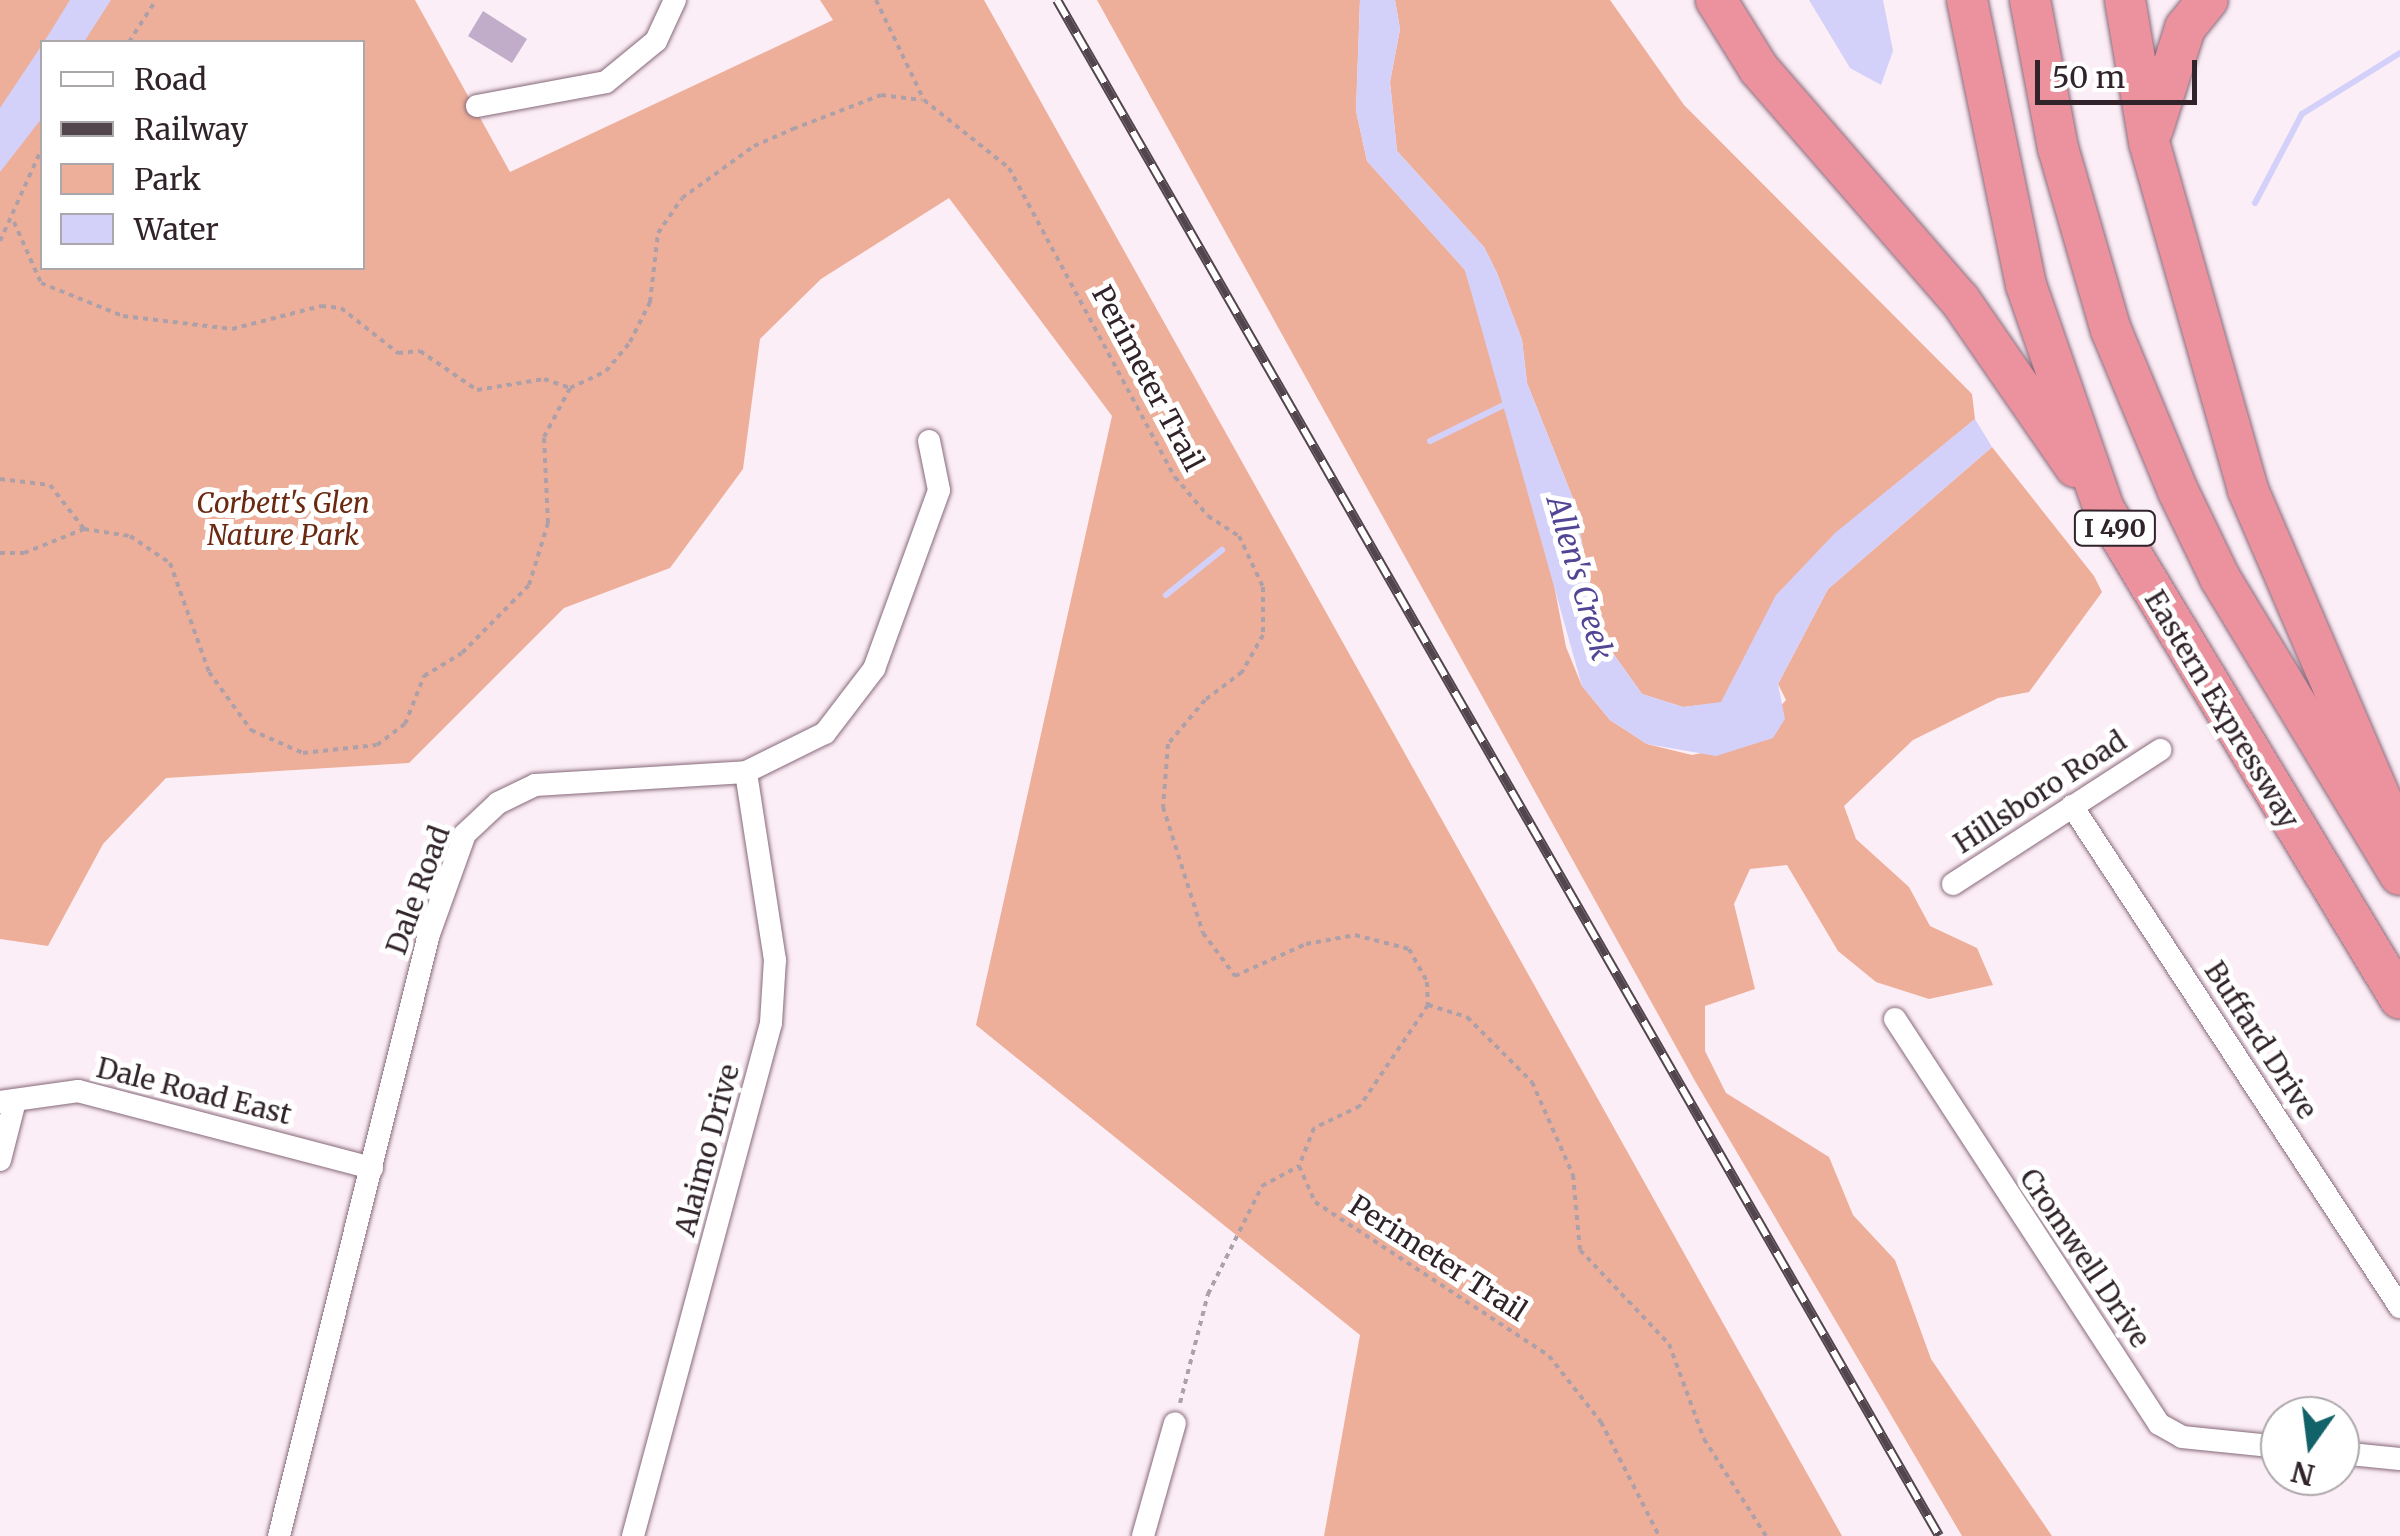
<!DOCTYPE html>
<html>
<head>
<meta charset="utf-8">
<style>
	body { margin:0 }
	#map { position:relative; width:2400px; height:1536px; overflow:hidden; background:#fceef6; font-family:Merriweather,serif }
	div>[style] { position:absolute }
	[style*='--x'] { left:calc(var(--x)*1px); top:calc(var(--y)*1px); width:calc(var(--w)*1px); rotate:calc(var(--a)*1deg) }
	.green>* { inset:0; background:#edaf9a }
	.water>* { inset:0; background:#d3d1fa }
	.stream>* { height:6px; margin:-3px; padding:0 3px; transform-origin:3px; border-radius:3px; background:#d3d1fa }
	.building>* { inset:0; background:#c1adca }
	.path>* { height:4px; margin-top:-2px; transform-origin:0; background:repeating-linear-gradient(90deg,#aea0a8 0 5px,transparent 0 10px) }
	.roads { filter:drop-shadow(0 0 2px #87697a) drop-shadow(0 0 2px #87697a) }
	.minor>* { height:22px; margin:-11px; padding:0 11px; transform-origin:11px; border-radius:11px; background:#fff }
	.motorway>* { height:40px; margin:-20px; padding:0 20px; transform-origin:20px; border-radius:20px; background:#eb929e }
	.rail>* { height:10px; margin-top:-5px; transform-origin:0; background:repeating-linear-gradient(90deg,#fff 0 19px,#52454c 0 38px); box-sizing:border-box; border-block:2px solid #52454c }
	span { translate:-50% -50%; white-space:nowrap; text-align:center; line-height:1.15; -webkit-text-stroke:10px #fff; paint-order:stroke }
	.shield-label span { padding:2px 8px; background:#fff; border:2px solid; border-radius:8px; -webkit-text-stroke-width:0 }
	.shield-label { font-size:25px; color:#30232a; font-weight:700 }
	.street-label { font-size:28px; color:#30232a }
	.park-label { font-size:28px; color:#6a2910; font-style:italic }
	.water-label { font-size:30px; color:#524595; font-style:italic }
	.legend { position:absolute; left:40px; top:40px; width:325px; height:230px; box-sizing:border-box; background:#fff; border:2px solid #aca7aa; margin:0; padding:12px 18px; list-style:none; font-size:30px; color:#30232a }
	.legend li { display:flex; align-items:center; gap:20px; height:50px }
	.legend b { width:50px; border:2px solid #aca7aa }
	.north { position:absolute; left:2260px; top:1396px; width:100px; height:100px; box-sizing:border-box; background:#fff; border:2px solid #aca7aa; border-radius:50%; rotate:194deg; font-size:28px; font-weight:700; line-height:40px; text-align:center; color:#30232a }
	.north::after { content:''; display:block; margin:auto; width:35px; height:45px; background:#126269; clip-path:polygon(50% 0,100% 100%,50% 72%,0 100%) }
	.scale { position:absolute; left:2035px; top:60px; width:162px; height:45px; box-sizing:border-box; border:5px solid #30232a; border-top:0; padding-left:12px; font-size:30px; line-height:35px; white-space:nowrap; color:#30232a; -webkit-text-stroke:8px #fff; paint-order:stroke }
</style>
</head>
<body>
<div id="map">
	<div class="green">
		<i style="clip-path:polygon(evenodd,0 0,415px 0,510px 172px,833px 20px,820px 0,984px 0,1842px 1536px,1324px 1536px,1360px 1335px,976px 1025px,1112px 416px,949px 198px,821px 279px,760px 339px,743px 469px,670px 568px,564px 608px,409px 763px,166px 778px,103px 844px,48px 946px,0 939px,0 0,42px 42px,362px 42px,362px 268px,42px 268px,42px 42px)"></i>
		<i style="clip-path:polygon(1097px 0,1360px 0,1356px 111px,1367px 161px,1465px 270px,1542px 523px,1566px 647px,1582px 686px,1610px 720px,1647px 744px,1692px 755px,1747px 744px,1786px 700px,1778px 684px,1828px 589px,1992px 447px,2094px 576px,2102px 592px,2029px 692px,1998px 698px,1913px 740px,1844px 806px,1856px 839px,1909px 887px,1930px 926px,1977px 948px,1993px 985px,1929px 999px,1876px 982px,1838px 951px,1787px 865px,1750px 869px,1734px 904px,1755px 989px,1705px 1006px,1705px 1051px,1726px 1093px,1829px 1157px,1853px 1215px,1895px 1260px,1931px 1359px,2052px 1536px,1962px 1536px,1695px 1081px)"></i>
		<i style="clip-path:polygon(1395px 0,1610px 0,1684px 105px,1972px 394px,1975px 419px,1857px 516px,1721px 703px,1683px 707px,1642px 694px,1600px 635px,1574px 501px,1527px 383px,1522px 340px,1497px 273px,1484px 247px,1397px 151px,1390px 82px,1400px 29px)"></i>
	</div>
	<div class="water">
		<i style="clip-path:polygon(70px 0,111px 0,84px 42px,44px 42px)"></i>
		<i style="clip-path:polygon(1360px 0,1395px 0,1400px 29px,1390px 82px,1397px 151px,1484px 247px,1497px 273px,1522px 340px,1527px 383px,1574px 501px,1600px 635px,1642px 694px,1683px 707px,1721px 702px,1776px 595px,1835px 533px,1975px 419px,1992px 447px,1828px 589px,1778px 684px,1785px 719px,1773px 738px,1716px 756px,1647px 744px,1610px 720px,1582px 686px,1465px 270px,1367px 161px,1356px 111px)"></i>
		<i style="clip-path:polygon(1809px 0,1883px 0,1893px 51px,1881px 85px,1850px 68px)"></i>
		<i style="clip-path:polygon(42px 45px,42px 118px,0 172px,0 108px)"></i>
	</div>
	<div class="stream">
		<i style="--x:2255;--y:203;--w:101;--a:-62.2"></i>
		<i style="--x:2302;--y:114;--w:115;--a:-31.9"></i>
		<i style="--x:1430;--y:441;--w:89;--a:-26"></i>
		<i style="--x:1166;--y:595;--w:72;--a:-38.8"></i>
	</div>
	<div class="building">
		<i style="clip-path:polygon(483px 11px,527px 39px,512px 63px,468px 36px)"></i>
	</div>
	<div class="path">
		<i style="--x:876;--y:0;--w:111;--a:64.4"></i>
		<i style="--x:924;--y:100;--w:109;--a:38.7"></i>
		<i style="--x:1009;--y:168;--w:351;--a:61.8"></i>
		<i style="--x:1175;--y:477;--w:51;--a:49.8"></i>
		<i style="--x:1208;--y:516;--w:37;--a:33"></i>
		<i style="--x:1239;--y:536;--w:56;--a:64.8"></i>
		<i style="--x:1263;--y:587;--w:48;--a:90"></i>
		<i style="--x:1263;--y:635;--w:43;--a:119.6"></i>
		<i style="--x:1242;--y:672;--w:46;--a:142.9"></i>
		<i style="--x:1205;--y:700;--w:57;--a:130.1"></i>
		<i style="--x:1168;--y:744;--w:63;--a:94.5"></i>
		<i style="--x:1163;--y:807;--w:132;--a:72.4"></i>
		<i style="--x:1203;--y:933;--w:54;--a:53.3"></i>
		<i style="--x:1235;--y:976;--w:78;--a:-24.3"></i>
		<i style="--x:1306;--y:944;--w:50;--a:-10.4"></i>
		<i style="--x:1355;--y:935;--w:56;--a:14.5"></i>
		<i style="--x:1409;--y:949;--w:38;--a:61"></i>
		<i style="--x:1427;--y:982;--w:23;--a:88"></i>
		<i style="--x:1428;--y:1005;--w:122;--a:124"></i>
		<i style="--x:1360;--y:1106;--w:51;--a:154.4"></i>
		<i style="--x:1314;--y:1128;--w:41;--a:111.5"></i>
		<i style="--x:1299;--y:1166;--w:39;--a:66"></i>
		<i style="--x:1315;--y:1202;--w:280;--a:33.3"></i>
		<i style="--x:1549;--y:1356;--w:84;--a:51.8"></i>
		<i style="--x:1601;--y:1422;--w:128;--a:63"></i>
		<i style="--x:129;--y:42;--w:50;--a:-57.3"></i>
		<i style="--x:14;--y:222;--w:67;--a:66.1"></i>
		<i style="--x:41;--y:283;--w:88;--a:21.9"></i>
		<i style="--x:123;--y:316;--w:110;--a:6.8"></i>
		<i style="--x:232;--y:329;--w:92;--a:-14.5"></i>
		<i style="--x:321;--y:306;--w:20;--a:6"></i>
		<i style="--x:341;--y:308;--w:73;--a:38.3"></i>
		<i style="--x:398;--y:353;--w:22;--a:-5"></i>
		<i style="--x:420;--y:351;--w:69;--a:34.4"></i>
		<i style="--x:477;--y:390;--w:68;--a:-9.3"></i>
		<i style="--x:544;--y:379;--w:28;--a:19"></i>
		<i style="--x:0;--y:241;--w:102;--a:-65.7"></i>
		<i style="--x:0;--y:479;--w:50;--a:6.8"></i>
		<i style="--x:50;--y:485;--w:56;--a:52.3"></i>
		<i style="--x:0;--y:553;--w:24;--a:0"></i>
		<i style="--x:24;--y:553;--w:65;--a:-21.8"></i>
		<i style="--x:84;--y:529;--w:47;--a:8.7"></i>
		<i style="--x:130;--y:536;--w:48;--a:34"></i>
		<i style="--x:170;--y:563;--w:116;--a:70.3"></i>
		<i style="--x:209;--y:672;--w:72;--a:54.1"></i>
		<i style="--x:251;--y:730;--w:57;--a:23.9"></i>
		<i style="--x:303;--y:753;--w:74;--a:-6.2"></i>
		<i style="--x:377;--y:745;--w:35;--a:-37"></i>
		<i style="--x:405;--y:724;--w:52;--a:-68.4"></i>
		<i style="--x:424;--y:676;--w:44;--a:-31.2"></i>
		<i style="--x:462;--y:653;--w:95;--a:-45.4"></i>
		<i style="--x:529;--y:585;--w:65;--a:-73"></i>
		<i style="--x:548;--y:523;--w:86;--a:-92.7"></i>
		<i style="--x:544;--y:437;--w:55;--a:-62"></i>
		<i style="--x:570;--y:388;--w:40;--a:-25"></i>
		<i style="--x:606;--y:371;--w:38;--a:-50"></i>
		<i style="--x:630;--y:342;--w:45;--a:-63.4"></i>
		<i style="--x:650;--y:302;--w:69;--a:-83.4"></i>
		<i style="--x:658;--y:233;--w:42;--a:-55.6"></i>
		<i style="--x:682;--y:198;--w:89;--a:-35.8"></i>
		<i style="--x:754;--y:146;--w:43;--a:-23.6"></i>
		<i style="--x:793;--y:129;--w:94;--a:-21.1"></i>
		<i style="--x:881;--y:95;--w:41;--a:7"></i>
		<i style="--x:1428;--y:1005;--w:41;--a:17.1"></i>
		<i style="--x:1467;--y:1017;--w:92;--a:45"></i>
		<i style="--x:1532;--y:1082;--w:102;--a:66.2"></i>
		<i style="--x:1573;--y:1175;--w:75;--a:84.7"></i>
		<i style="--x:1580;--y:1250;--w:129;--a:46.6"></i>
		<i style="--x:1669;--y:1344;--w:101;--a:69.8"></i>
		<i style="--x:1704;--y:1439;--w:115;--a:57.4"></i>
		<i style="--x:1180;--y:1403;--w:113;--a:-75.6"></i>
		<i style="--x:1208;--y:1294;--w:121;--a:-63.4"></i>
		<i style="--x:1262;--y:1186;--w:42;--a:-28.4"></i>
	</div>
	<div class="roads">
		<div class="minor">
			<i style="--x:477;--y:106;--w:131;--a:-10.5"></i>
			<i style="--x:606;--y:82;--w:65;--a:-39.4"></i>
			<i style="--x:656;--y:41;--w:45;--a:-65.1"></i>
			<i style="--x:2072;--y:806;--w:599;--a:56.79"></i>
			<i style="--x:1953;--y:884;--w:247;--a:-32.9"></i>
			<i style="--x:1895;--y:1019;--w:483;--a:56.9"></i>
			<i style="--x:2159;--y:1424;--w:26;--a:29"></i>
			<i style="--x:2182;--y:1437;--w:99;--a:5.8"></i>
			<i style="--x:0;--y:1102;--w:79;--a:-8"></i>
			<i style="--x:78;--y:1091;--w:304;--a:14.7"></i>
			<i style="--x:0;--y:1160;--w:57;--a:-75.7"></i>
			<i style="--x:2340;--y:1453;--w:60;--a:5.7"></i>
			<i style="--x:279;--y:1536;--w:620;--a:-76.01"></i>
			<i style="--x:429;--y:934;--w:106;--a:-70.2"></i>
			<i style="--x:465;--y:834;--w:45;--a:-43.2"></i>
			<i style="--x:498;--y:803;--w:41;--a:-25.9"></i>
			<i style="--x:535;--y:785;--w:211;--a:-3.5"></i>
			<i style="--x:746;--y:772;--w:88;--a:-26.3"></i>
			<i style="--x:825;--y:733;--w:81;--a:-52.6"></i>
			<i style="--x:874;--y:669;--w:190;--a:-70"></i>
			<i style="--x:939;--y:490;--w:50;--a:-101.5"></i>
			<i style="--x:633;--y:1536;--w:531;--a:-74.94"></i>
			<i style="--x:771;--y:1023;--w:63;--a:-86.4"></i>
			<i style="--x:775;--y:960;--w:190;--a:-98.8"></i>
			<i style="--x:1143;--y:1536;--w:117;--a:-74.2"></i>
		</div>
		<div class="motorway">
			<i style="--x:1716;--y:0;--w:81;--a:58.1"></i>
			<i style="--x:1759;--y:69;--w:306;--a:49"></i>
			<i style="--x:1960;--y:300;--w:203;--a:55.4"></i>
			<i style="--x:1967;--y:0;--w:291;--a:78.3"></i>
			<i style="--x:2026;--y:285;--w:237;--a:70.8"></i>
			<i style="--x:2104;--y:509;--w:572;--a:58.86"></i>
			<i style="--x:2030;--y:0;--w:151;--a:79.3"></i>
			<i style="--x:2058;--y:148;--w:190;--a:73.8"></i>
			<i style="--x:2111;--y:330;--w:174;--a:67.4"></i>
			<i style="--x:2178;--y:491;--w:97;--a:64.2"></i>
			<i style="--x:2220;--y:578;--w:347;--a:58.8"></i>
			<i style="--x:2125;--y:0;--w:144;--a:80.4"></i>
			<i style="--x:2149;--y:142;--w:362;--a:74.1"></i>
			<i style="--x:2248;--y:490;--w:365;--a:66.7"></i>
			<i style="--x:2153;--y:129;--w:106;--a:-72.4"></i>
			<i style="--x:2185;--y:28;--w:36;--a:-51"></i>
		</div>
	</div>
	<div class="rail">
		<i style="--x:1057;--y:0;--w:1771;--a:60.13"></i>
	</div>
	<div class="shield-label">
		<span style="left:2115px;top:528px">I 490</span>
	</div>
	<div class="street-label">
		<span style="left:1148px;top:378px;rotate:62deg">Perimeter Trail</span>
		<span style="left:2222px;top:709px;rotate:59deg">Eastern Expressway</span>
		<span style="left:2040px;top:792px;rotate:-33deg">Hillsboro Road</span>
		<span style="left:418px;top:890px;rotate:-70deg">Dale Road</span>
		<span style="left:2261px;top:1040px;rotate:57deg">Buffard Drive</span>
		<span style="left:194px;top:1091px;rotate:14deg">Dale Road East</span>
		<span style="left:707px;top:1150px;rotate:-75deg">Alaimo Drive</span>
		<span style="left:1438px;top:1258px;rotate:33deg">Perimeter Trail</span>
		<span style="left:2085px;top:1258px;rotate:56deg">Cromwell Drive</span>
	</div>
	<div class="park-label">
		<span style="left:283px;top:519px">Corbett's Glen<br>Nature Park</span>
	</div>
	<div class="water-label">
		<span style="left:1580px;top:578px;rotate:74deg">Allen's Creek</span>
	</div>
	<ul class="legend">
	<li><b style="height:12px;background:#fff"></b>Road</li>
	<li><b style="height:12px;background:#52454c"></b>Railway</li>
	<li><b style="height:28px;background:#edaf9a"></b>Park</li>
	<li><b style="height:28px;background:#d3d1fa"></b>Water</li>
	</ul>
	<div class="north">N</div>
	<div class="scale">50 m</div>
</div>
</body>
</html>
